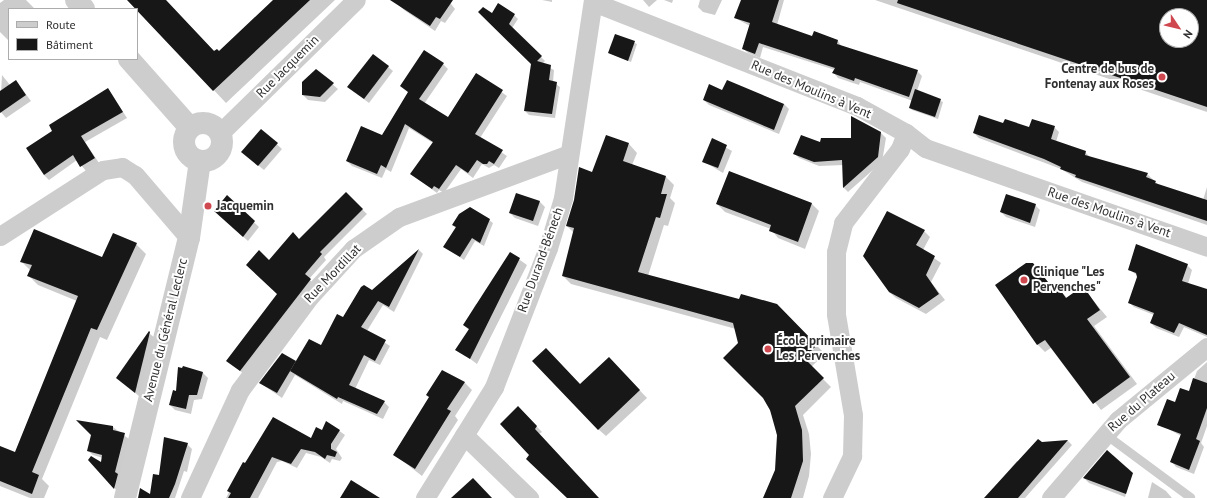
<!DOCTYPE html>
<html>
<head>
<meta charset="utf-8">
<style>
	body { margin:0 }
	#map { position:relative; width:1207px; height:498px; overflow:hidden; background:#fff; font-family:"PT Sans",sans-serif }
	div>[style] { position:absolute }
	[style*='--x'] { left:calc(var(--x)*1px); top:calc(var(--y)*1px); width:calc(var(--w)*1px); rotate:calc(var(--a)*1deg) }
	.shadow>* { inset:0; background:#0003 }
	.building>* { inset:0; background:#171717 }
	.service>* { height:9px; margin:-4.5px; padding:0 4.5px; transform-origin:4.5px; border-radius:4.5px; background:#cdcdcd }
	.minor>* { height:19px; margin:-9.5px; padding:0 9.5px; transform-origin:9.5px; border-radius:9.5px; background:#cdcdcd }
	.tertiary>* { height:22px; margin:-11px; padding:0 11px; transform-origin:11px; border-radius:11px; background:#cdcdcd }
	.tertiary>.ring { margin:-11px; padding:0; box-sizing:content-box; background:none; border:22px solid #cdcdcd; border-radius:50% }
	.dots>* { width:11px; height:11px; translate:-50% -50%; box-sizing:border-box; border:2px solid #fff; border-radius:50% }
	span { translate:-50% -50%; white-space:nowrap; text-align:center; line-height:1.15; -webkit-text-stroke:4px #fff; paint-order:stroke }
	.street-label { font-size:13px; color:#303030 }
	.poi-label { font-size:13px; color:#303030; font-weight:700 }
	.right { translate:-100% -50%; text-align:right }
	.left { translate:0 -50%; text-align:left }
	.legend { position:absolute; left:8px; top:8px; width:130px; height:52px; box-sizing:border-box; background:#fff; border:1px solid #acacac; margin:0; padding:5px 7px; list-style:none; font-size:12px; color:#303030 }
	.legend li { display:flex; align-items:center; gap:8px; height:20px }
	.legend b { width:20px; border:1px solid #acacac }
	.north { position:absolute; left:1159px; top:8px; width:40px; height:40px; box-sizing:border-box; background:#fff; border:1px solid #acacac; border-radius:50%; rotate:125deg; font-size:11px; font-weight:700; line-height:16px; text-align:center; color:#303030 }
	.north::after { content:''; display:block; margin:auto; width:14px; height:18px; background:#d0484f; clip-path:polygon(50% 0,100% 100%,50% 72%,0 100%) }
</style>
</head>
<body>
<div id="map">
	<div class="shadow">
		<i style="clip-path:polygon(4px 0,26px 0,35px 9px,9px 9px,8px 40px,0 32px,0 3px)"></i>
		<i style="clip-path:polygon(129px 0,165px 0,215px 52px,219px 52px,274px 0,335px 0,226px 103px)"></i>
		<i style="clip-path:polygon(402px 0,448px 0,455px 9px,445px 23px,441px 21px,435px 31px,404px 10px,399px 5px)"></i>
		<i style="clip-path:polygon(542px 0,552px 0,552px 2px)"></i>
		<i style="clip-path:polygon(643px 0,657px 0,649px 7px)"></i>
		<i style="clip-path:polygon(664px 0,673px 0,672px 3px)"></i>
		<i style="clip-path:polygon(700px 0,722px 0,715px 15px,703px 12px,698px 7px)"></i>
		<i style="clip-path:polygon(742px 0,784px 0,777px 25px,813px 37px,838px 41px,842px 47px,917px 71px,922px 76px,917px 91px,943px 102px,938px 119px,912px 110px,910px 108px,913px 101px,860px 82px,859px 85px,838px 78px,834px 73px,835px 70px,763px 47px,760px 58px,748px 53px,743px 48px,750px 26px,735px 18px)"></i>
		<i style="clip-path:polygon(evenodd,875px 0,1207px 0,1207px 112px,875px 0,1167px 16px,1191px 16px,1191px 40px,1167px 40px,1167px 16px)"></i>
		<i style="clip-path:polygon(492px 14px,514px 15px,518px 19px,512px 28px,545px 61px,542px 64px,554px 70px,553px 82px,560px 87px,555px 118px,529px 115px,525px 111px,532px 64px)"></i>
		<i style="clip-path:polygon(616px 35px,637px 44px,631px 62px,609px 53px)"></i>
		<i style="clip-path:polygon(374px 55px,393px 71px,369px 103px,353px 91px)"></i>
		<i style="clip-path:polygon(443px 64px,448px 69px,424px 104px,448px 118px,476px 74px,507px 96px,480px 138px,507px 156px,499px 168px,494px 165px,489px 168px,482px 164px,473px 178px,461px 169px,444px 193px,439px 190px,437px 193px,411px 174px,433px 143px,409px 128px,391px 172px,386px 169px,382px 178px,352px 166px,347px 161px,382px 136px)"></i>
		<i style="clip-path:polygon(316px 70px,338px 89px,325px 102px,308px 100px,303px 95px)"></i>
		<i style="clip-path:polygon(2px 75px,10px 85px,16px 81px,31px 101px,6px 118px,0 111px)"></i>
		<i style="clip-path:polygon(727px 81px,784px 104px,789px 109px,779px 134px,709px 105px,704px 100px,723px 91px)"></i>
		<i style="clip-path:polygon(108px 89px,127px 118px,85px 142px,99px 163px,86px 171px,77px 160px,49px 180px,44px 175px,54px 131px)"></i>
		<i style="clip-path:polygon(1004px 124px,1029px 128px,1054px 127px,1059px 132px,1056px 142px,1085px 152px,1090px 157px,1147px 174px,1160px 186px,1203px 200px,1207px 187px,1207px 225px,1082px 182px,1061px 169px,979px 138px,974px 133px)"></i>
		<i style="clip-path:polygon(261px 130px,282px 149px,264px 170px,248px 157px)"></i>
		<i style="clip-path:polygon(881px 133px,886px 138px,882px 162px,848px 192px,844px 188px,844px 165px,819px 166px,799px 158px,794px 153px,821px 143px)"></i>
		<i style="clip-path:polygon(713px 140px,732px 151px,723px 173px,703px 161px)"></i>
		<i style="clip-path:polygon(629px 144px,637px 153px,632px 165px,666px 177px,674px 185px,670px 198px,675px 203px,668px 226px,664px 225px,648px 276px,740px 300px,777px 305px,825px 354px,811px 367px,831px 387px,803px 415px,809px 434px,811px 454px,809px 476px,803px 498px,763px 498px,776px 470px,779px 449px,774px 418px,759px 390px,736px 329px,571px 284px,563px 276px,574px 233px,567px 226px,593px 173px)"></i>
		<i style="clip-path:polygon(730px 172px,812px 204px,819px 211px,805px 249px,778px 238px,771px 229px,725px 212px,717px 204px)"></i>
		<i style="clip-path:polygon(346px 194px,367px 214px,324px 257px,326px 260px,309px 279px,314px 284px,245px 375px,228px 361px,278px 294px,269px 261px,299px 240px)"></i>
		<i style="clip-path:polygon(517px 194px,540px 202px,545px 207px,538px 226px,515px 218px,510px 213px)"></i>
		<i style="clip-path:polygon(227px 197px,259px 227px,248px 241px,220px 216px)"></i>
		<i style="clip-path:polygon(1035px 205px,1040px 210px,1035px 227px,1006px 217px,1001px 212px)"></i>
		<i style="clip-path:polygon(489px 220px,493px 223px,484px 246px,475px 241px,464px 260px,445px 247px,456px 228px,453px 225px)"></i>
		<i style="clip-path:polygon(924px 231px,930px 237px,923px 250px,941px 263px,931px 282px,945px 300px,926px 314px,896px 298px,889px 292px)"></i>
		<i style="clip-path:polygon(136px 244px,146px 254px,107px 340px,100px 337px,42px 479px,49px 486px,44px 498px,30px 498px,0 486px,0 447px,15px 453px,77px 301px,38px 285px,29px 276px,31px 271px,21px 261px,103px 259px)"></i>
		<i style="clip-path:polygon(419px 250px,423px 254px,394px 312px,383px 305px,367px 331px,390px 346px,380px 365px,369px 360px,355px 389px,384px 402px,389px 407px,383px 419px,343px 401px,342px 404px,295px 375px,282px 398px,260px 383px,321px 346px,343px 319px)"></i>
		<i style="clip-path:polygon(510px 253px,527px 265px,477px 364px,457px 349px,469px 330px,464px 325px,476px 304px,479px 305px)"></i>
		<i style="clip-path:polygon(1032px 264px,1052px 287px,1055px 285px,1067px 298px,1082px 287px,1107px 317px,1094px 326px,1137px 384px,1101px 410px,1052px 347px,1045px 352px,1038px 345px,997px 285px)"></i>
		<i style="clip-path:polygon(1187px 265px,1192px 270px,1188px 284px,1207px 290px,1207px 337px,1184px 327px,1179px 337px,1156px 328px,1151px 323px,1154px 315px,1134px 307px,1129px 302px,1138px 276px,1129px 269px)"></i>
		<i style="clip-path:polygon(150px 334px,155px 338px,140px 397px,118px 378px)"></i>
		<i style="clip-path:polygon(609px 358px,647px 398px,606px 436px,598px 429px,581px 385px)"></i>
		<i style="clip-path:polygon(1207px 362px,1207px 426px,1201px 443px,1204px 447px,1194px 474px,1176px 467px,1172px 462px,1181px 436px,1165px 427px,1176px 403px,1189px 393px,1197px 371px)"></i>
		<i style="clip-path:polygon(183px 370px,203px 373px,208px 378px,202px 399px,194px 400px,191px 414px,175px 410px,170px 405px,177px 393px)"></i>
		<i style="clip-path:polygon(464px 382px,472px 390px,455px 416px,458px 420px,422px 476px,395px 455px)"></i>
		<i style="clip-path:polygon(518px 407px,542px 432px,539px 434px,598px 498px,569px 498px,531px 456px)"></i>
		<i style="clip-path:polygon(327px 422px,345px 435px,336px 449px,342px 458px,340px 461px,332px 459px,330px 463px,321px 457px,306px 453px,297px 468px,282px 461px,277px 462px,258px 498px,226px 498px,244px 463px,311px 439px,322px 431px)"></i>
		<i style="clip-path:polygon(113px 427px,129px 439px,119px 493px,89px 460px,101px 464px,103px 458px,93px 455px,88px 451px)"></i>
		<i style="clip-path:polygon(1068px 441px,1072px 445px,1025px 498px,989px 498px,987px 496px,1017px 461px,1019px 462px,1042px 443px)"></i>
		<i style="clip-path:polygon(187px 444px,192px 449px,187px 472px,184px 471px,175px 498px,139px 498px,150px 496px,160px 477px)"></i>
		<i style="clip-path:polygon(1132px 474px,1125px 497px,1089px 483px,1084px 478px)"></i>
		<i style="clip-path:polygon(1152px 482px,1166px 491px,1172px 498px,1148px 498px)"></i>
	</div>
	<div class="building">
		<i style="clip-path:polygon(127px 0,166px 0,214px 51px,217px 49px,219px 51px,273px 0,310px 0,213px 91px)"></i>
		<i style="clip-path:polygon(390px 0,453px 0,440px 19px,436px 17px,430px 26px)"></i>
		<i style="clip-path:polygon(741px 0,779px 0,772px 22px,812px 36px,814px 31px,838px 40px,837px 44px,918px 70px,909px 97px,855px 78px,854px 81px,832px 73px,835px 68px,759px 43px,755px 54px,742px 49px,750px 23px,734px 18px)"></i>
		<i style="clip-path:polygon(evenodd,898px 0,1207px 0,1207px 107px,897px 3px,898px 0,1167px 16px,1191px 16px,1191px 40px,1167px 40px,1167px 16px)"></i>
		<i style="clip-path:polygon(498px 3px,515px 14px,509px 24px,542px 56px,537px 61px,551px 65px,549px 80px,557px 82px,552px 114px,524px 111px,531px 64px,478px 12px,483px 7px,492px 13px)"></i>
		<i style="clip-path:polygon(615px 34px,635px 41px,628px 61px,608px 53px)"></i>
		<i style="clip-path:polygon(424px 50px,444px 63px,419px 99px,448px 117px,476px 73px,503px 90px,475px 134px,503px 150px,494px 164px,489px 161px,487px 164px,483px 164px,477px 160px,468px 173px,456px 165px,439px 189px,434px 186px,432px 189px,410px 174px,433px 142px,405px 124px,386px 168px,381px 165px,377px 174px,346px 161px,361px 126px,382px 135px,408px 92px,400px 86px)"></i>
		<i style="clip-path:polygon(373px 54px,389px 66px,364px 99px,347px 87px)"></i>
		<i style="clip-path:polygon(316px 69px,334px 83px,320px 97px,302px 95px,302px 82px)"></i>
		<i style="clip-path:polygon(16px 80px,26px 95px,0 113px,0 91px)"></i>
		<i style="clip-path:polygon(727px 80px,784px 104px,774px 130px,703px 100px,709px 84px,722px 90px)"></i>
		<i style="clip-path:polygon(108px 88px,123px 112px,81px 136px,95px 158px,80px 167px,73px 155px,44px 175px,26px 148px,52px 131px,49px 125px)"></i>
		<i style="clip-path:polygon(915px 89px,941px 99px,935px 117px,909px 108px)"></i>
		<i style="clip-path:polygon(979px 115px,1003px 123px,1005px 119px,1029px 127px,1032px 119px,1055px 126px,1051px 139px,1086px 151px,1085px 155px,1148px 173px,1146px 177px,1156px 181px,1155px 183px,1207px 200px,1207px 221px,1075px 177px,1076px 175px,1060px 169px,1061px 167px,1044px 159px,973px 133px)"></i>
		<i style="clip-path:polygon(851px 116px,881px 132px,878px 157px,843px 188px,842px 160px,814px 162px,793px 154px,801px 135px,820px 142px,821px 138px,851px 138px)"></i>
		<i style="clip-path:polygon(261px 129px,278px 143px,258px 166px,241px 152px)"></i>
		<i style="clip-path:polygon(606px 135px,629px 143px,623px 161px,666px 176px,661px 194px,667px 194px,660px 218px,656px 217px,638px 272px,739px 299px,741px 294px,777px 304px,817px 345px,804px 358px,824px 378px,795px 406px,802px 430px,803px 461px,791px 498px,763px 498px,775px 470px,777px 435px,770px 410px,763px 398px,723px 358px,738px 343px,733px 323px,562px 276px,574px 228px,566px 226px,574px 200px,579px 167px,592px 172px)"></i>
		<i style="clip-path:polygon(712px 138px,727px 145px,718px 168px,702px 162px)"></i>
		<i style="clip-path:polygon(729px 171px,812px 203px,798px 242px,769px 231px,771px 225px,716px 204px)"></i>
		<i style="clip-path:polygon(346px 192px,363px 209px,320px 252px,322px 254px,305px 274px,311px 279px,240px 371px,226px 361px,277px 294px,246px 265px,259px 250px,269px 260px,293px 232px,299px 239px)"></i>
		<i style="clip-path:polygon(516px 193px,540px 201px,533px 221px,509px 213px)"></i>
		<i style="clip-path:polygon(1006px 194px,1036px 204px,1030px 223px,1000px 212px)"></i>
		<i style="clip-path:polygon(227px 195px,255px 221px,243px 237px,214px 211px)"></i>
		<i style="clip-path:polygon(470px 207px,490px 219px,480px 243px,472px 238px,460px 257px,443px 247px,456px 227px,452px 225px,459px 214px)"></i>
		<i style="clip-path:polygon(887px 211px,925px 230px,916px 245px,935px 256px,926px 275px,939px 294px,919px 308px,889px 292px,863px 256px)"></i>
		<i style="clip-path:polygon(34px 229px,102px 257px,113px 233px,137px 243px,97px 330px,91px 328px,32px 472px,39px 475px,32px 494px,0 481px,0 446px,15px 452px,78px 296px,27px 276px,32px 265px,20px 262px)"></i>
		<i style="clip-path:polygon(1136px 244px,1188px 264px,1182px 281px,1207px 289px,1207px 335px,1179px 323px,1174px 333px,1150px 323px,1154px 313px,1128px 303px,1137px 277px,1136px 273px,1128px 270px)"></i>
		<i style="clip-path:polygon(419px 249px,389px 307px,378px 301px,361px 327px,386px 340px,375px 361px,364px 355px,349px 385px,385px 401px,377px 414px,338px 397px,337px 399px,290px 371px,309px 339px,321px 345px,337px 314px,343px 317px,361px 287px,364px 285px,372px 290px)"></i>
		<i style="clip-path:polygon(510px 252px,520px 258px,470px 359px,455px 350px,469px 329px,463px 325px)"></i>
		<i style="clip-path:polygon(1026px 263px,1033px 263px,1052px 287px,1056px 284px,1066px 298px,1083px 286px,1100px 310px,1087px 319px,1130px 377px,1093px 404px,1045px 340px,1037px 345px,995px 285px)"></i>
		<i style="clip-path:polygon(149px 331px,150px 332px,135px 393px,116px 378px)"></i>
		<i style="clip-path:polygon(546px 348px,580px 384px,609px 357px,640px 390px,598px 430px,532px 361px)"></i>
		<i style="clip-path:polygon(282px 353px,296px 361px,277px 393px,259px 383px)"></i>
		<i style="clip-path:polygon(183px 366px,203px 372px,197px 395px,189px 395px,186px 409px,169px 405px,173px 390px,176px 391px,178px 367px,182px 368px)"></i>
		<i style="clip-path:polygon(442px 370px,465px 382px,447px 409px,451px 411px,415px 469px,393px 455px,429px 397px,426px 395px)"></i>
		<i style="clip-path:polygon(1193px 378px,1207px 383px,1207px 408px,1196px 439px,1200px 441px,1189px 470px,1170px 462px,1181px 434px,1157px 425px,1167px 399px,1175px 402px,1180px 388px,1189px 391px)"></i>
		<i style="clip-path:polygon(518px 406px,537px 426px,535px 429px,599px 498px,567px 498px,526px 459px,529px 455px,500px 424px)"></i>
		<i style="clip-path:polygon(273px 417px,311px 438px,316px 427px,322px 430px,326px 421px,340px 430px,331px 444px,331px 449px,337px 452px,335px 457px,327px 455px,325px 459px,315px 452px,301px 449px,291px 464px,272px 457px,250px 498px,228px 498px,231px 493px,227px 491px,243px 462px,245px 463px)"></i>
		<i style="clip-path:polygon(76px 420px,113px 426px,113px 430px,125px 433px,115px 472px,118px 474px,114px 489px,88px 460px,91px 456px,101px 462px,102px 455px,87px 451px,91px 435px)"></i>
		<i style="clip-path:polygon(164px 437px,188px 443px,175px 484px,169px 498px,138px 498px,140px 488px,150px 494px,153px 474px,159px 475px)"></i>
		<i style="clip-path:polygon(1038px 439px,1042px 442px,1068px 440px,1018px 498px,984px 498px)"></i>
		<i style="clip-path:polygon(1107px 450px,1133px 473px,1126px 494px,1083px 478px)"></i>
		<i style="clip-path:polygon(473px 478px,492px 498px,451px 498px)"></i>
		<i style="clip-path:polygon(351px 480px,380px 498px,340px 498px)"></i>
	</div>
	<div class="service">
		<i style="--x:1105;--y:434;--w:106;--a:36.5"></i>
	</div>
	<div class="minor">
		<i style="--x:593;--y:2;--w:284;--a:21.5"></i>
		<i style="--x:857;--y:106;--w:56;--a:28.9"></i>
		<i style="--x:906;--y:133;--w:24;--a:38"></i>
		<i style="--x:925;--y:148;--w:299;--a:19.3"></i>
		<i style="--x:220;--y:133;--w:190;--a:-44.4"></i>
		<i style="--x:0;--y:236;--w:122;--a:-32.7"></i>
		<i style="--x:103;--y:170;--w:19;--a:-9"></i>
		<i style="--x:122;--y:167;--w:15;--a:32"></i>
		<i style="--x:135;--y:175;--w:83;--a:49.4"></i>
		<i style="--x:464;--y:435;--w:91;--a:44.1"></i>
		<i style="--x:190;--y:498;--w:119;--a:-65.2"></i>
		<i style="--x:240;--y:390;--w:117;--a:-53.3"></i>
		<i style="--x:310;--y:296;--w:64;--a:-47.5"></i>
		<i style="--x:353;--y:249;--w:56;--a:-34.8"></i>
		<i style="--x:399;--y:217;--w:181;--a:-20.3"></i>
		<i style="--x:425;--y:498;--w:131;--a:-58.1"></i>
		<i style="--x:494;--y:387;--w:149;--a:-68.8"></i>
		<i style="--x:548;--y:248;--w:52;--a:-73.3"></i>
		<i style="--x:563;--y:198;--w:200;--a:-81.4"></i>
		<i style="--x:832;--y:498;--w:47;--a:-64.5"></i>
		<i style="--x:852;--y:456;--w:41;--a:-88.6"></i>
		<i style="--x:853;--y:415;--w:102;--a:-99.6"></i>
		<i style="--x:836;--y:314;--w:62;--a:-90"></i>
		<i style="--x:836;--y:252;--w:30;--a:-76"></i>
		<i style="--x:843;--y:223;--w:93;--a:-52.4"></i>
		<i style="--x:900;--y:149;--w:17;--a:-69"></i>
		<i style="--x:1051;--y:498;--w:103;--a:-49.3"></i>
		<i style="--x:1118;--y:420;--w:115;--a:-39.4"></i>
	</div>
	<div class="tertiary">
		<i style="--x:76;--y:0;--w:12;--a:48"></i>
		<i style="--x:129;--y:59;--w:92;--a:48.5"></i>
		<i class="ring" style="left:184px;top:123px;width:16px;height:16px"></i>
		<i style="--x:125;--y:498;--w:268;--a:-76.2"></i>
		<i style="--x:189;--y:238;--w:78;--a:-81.9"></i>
	</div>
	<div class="dots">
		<i style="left:1162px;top:77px;background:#d0484f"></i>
		<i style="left:208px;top:206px;background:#d0484f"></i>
		<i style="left:1024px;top:280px;background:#d0484f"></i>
		<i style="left:768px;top:349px;background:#d0484f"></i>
	</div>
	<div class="street-label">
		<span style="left:288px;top:67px;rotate:-45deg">Rue Jacquemin</span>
		<span style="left:811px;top:90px;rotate:23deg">Rue des Moulins à Vent</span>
		<span style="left:1109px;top:213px;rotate:19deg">Rue des Moulins à Vent</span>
		<span style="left:541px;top:260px;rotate:-70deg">Rue Durand-Bénech</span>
		<span style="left:333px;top:274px;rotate:-46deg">Rue Mordillat</span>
		<span style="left:166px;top:330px;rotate:-76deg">Avenue du Général Leclerc</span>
		<span style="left:1142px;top:402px;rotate:-41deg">Rue du Plateau</span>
	</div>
	<div class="poi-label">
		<span class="right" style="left:1154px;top:77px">Centre de bus de<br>Fontenay aux Roses</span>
		<span class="left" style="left:216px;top:206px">Jacquemin</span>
		<span class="left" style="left:1033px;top:280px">Clinique "Les<br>Pervenches"</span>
		<span class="left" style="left:776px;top:349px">École primaire<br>Les Pervenches</span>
	</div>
	<ul class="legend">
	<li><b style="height:5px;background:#cdcdcd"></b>Route</li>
	<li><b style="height:11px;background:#171717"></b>Bâtiment</li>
	</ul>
	<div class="north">N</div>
</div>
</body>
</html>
